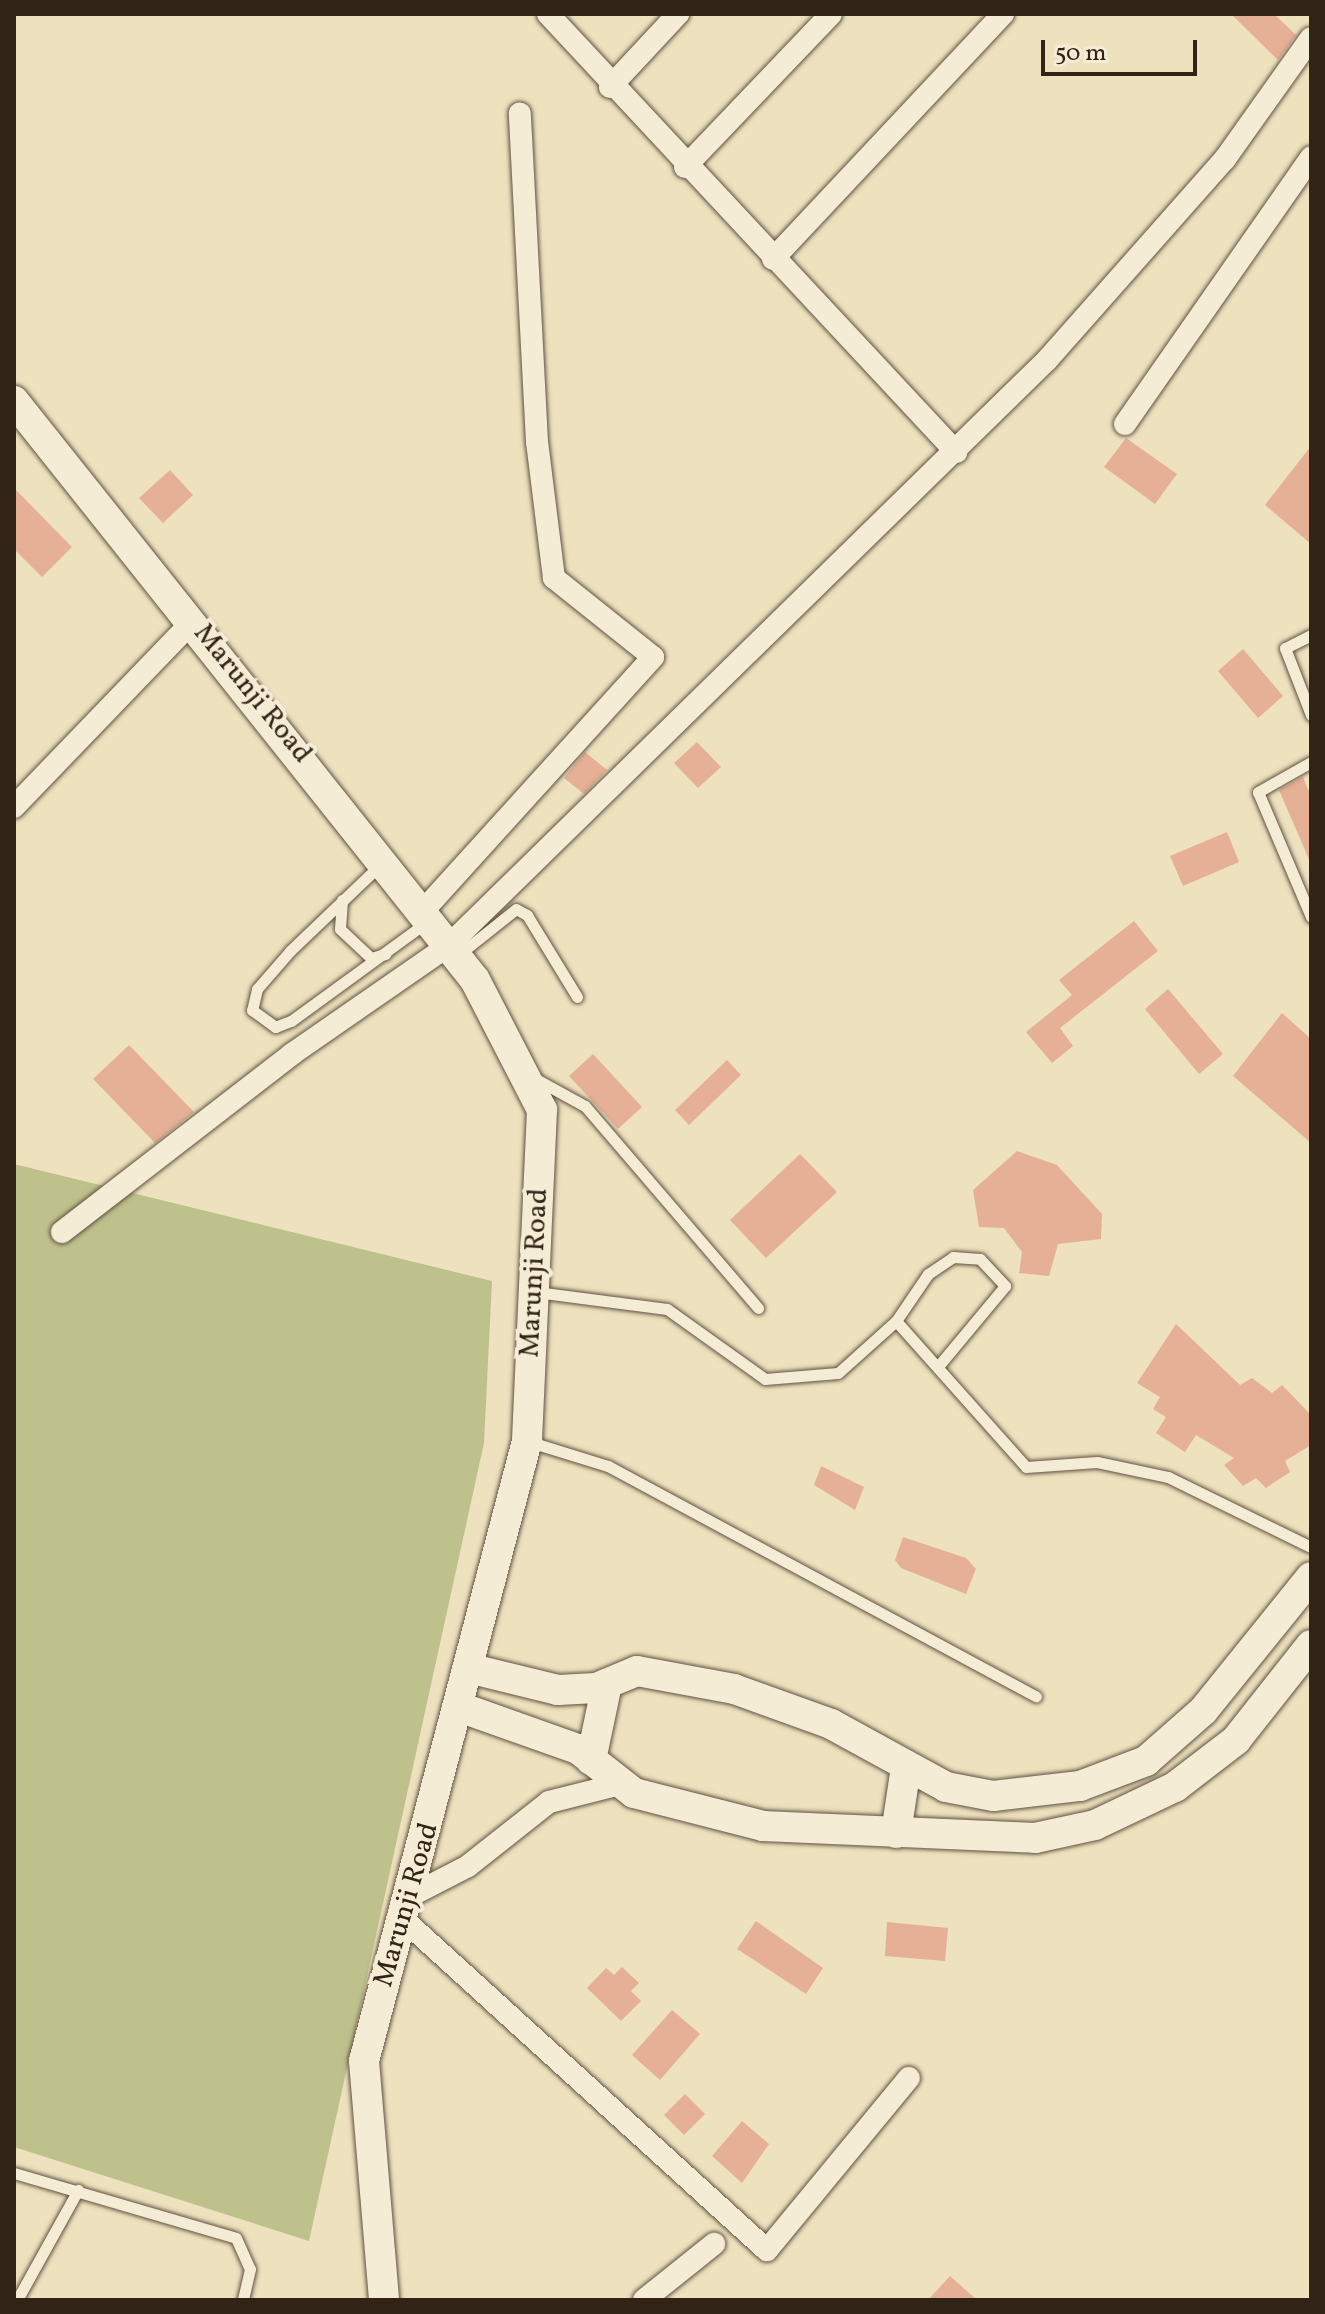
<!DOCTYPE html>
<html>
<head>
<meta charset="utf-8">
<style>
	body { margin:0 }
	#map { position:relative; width:1325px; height:2314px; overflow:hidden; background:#eee1be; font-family:Vollkorn,serif }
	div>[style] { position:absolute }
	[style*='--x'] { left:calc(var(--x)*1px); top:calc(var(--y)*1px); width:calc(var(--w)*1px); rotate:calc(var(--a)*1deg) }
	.green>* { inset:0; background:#bfc18d }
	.building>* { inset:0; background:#e6b097 }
	.roads { filter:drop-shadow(0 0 2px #605240) drop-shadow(0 0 2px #605240) }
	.lane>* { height:11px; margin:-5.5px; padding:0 5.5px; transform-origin:5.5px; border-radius:5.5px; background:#f4ecd5 }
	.street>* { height:22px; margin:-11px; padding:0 11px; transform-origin:11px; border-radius:11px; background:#f4ecd5 }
	.secondary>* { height:30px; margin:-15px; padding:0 15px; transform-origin:15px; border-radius:15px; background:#f4ecd5 }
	span { translate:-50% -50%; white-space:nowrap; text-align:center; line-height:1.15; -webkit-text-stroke:8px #f4ecd5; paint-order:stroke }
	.street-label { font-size:28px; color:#312316 }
	.frame { position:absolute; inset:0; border:16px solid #312316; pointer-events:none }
	.scale { position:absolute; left:1041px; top:40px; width:156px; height:36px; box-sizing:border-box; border:4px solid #312316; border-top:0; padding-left:10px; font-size:24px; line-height:28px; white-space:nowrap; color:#312316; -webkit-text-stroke:6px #f4ecd5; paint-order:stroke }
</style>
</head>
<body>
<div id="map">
	<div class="green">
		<i style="clip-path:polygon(14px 1164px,492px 1281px,484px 1443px,309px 2241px,14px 2147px)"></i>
	</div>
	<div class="building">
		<i style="clip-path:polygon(1231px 14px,1274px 14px,1296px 35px,1278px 60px)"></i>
		<i style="clip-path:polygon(1126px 438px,1177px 474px,1155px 504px,1104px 467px)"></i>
		<i style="clip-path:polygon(1311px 446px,1311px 544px,1265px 505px)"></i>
		<i style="clip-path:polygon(170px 470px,193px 495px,163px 523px,139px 498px)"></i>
		<i style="clip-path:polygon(14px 488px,72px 547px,42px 577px,14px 549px)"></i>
		<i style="clip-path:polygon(1243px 649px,1283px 696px,1258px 718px,1218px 671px)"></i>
		<i style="clip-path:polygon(697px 742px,721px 767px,698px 788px,674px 763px)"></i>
		<i style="clip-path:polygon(585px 752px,607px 770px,584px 794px,564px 778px)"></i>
		<i style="clip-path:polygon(1303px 777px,1311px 796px,1311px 864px,1279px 790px)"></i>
		<i style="clip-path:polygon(1227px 832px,1239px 862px,1183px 886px,1170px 856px)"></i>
		<i style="clip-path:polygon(1134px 921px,1158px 951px,1060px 1028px,1073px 1046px,1052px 1063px,1026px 1032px,1072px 995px,1059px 980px)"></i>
		<i style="clip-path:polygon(1168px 989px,1223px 1054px,1199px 1074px,1145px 1009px)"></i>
		<i style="clip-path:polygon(1282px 1013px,1311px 1039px,1311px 1143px,1233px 1076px)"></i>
		<i style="clip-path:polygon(129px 1045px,194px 1112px,155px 1143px,93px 1079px)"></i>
		<i style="clip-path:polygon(593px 1054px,642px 1107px,618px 1129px,569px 1076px)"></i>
		<i style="clip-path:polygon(727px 1060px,741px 1075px,689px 1125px,675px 1110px)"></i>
		<i style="clip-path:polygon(1017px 1151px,1057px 1165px,1102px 1214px,1101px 1239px,1058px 1244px,1049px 1276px,1019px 1273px,1022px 1252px,1004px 1228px,979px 1227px,973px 1190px)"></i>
		<i style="clip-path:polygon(800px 1154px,837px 1192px,766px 1258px,730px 1220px)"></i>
		<i style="clip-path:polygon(1176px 1324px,1240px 1385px,1252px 1378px,1272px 1393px,1282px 1385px,1311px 1415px,1311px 1445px,1285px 1461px,1290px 1472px,1266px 1488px,1256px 1478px,1243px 1486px,1224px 1465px,1234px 1458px,1196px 1435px,1185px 1452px,1156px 1433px,1166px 1417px,1153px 1409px,1160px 1397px,1137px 1383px)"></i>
		<i style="clip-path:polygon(821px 1466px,864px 1487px,855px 1510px,814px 1485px)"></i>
		<i style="clip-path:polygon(903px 1537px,966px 1558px,976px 1569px,966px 1594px,901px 1568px,895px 1560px)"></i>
		<i style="clip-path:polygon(756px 1921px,823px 1968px,806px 1994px,737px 1949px)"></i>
		<i style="clip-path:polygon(887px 1922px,948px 1928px,945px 1961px,885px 1956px)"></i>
		<i style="clip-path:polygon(622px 1967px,639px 1983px,631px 1991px,641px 2001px,621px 2021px,587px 1988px,606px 1968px,614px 1975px)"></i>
		<i style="clip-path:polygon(672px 2010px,700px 2034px,660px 2080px,632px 2055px)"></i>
		<i style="clip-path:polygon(685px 2094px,705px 2114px,684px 2135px,664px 2115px)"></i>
		<i style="clip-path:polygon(742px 2121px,769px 2144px,742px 2183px,712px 2156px)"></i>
		<i style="clip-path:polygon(950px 2276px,977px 2300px,928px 2300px)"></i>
	</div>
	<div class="roads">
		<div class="lane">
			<i style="--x:1311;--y:635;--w:29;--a:153"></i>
			<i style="--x:1285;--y:648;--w:72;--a:68.8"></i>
			<i style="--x:1311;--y:762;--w:61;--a:150.5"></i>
			<i style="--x:1258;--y:792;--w:136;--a:67"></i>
			<i style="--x:381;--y:864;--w:126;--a:136.3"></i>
			<i style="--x:290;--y:951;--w:50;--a:131"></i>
			<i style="--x:257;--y:989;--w:22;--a:103"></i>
			<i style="--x:252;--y:1010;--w:29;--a:36"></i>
			<i style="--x:275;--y:1027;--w:17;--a:-21"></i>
			<i style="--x:291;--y:1021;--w:170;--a:-36.1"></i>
			<i style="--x:342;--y:900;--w:29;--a:94"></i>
			<i style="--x:340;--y:929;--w:42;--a:43.1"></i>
			<i style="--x:371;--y:958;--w:15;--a:-16"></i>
			<i style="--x:457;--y:956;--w:75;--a:-38.5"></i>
			<i style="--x:516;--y:909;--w:13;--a:29"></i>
			<i style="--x:527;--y:915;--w:96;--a:58.6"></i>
			<i style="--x:534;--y:1078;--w:58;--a:28.8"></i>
			<i style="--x:585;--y:1106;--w:266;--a:49.4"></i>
			<i style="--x:536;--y:1292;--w:132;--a:7.4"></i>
			<i style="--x:667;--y:1309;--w:120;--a:35.5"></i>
			<i style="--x:765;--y:1379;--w:73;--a:-4.7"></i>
			<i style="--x:838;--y:1373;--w:78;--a:-41.9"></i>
			<i style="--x:896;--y:1321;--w:195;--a:48.3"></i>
			<i style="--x:1026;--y:1467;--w:71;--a:-4"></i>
			<i style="--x:1097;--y:1462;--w:73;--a:11.9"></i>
			<i style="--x:1168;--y:1477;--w:159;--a:26.1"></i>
			<i style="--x:896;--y:1321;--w:57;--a:-55.8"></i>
			<i style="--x:928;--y:1274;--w:30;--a:-34"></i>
			<i style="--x:953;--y:1257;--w:27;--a:4"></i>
			<i style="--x:980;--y:1259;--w:37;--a:47"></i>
			<i style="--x:1005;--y:1286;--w:102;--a:129.8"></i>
			<i style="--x:527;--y:1441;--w:85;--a:17.2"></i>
			<i style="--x:608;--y:1466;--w:486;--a:28.3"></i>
			<i style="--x:14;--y:2173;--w:231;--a:16.3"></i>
			<i style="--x:236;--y:2238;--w:34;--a:66"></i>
			<i style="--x:250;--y:2269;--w:32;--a:103"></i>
			<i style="--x:17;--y:2300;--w:126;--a:-61"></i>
		</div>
		<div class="street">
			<i style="--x:548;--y:14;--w:599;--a:47.03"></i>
			<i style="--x:610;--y:87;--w:100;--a:-47"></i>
			<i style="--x:685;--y:167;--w:211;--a:-46.3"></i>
			<i style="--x:773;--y:259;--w:336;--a:-46.8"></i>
			<i style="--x:1125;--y:424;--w:325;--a:-55.1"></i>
			<i style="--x:14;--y:807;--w:258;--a:-46.1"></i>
			<i style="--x:422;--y:912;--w:344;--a:-47.8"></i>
			<i style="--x:653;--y:657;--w:127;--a:-141.4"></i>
			<i style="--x:554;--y:578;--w:137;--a:-97.1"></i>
			<i style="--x:537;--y:442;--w:329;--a:-93"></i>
			<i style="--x:62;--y:1232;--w:291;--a:-37.7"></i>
			<i style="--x:292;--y:1054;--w:190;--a:-34.7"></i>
			<i style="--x:448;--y:946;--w:838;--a:-44.37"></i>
			<i style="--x:1047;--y:360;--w:268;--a:-48.5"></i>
			<i style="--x:1225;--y:159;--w:148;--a:-54.6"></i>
			<i style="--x:410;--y:1896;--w:65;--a:-27.3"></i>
			<i style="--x:468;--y:1866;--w:103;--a:-38.3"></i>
			<i style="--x:549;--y:1802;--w:73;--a:-14.2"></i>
			<i style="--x:403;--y:1919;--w:492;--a:42.3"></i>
			<i style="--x:767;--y:2250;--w:223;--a:-50.5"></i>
			<i style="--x:644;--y:2300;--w:90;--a:-38.7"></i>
		</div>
		<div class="secondary">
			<i style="--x:14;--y:401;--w:740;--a:51.47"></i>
			<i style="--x:475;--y:980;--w:146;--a:62.7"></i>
			<i style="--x:542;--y:1110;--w:331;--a:92.6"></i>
			<i style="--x:527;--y:1441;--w:641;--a:104.73"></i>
			<i style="--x:364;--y:2061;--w:240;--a:85.2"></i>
			<i style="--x:472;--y:1669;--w:89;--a:13.7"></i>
			<i style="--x:558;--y:1690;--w:38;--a:-3"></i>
			<i style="--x:596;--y:1688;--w:44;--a:-22.5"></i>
			<i style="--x:637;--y:1671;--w:99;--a:10.5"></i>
			<i style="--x:734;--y:1689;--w:103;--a:19.8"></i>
			<i style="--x:831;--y:1724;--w:131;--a:28.7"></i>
			<i style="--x:946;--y:1787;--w:48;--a:10.8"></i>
			<i style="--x:993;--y:1796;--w:88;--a:-6.6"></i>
			<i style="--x:1080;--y:1786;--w:71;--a:-20.7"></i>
			<i style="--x:1146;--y:1761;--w:76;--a:-41.3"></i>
			<i style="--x:1203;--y:1711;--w:172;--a:-51.1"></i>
			<i style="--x:462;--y:1708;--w:123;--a:19.5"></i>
			<i style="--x:578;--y:1749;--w:71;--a:38.2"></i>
			<i style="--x:634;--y:1793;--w:133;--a:14.3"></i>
			<i style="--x:763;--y:1826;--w:272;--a:2.5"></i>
			<i style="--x:1035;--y:1838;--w:61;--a:-12.2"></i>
			<i style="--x:1095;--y:1825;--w:89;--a:-25.4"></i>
			<i style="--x:1175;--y:1787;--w:77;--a:-37.6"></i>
			<i style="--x:1236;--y:1740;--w:121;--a:-51.7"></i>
			<i style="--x:591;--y:1760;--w:78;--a:-78.1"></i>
			<i style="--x:896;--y:1833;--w:67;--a:-81.4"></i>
		</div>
	</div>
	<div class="street-label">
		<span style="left:252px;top:694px;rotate:51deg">Marunji Road</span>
		<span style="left:535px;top:1273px;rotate:-87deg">Marunji Road</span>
		<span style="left:407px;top:1905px;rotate:-74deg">Marunji Road</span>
	</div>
	<div class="frame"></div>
	<div class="scale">50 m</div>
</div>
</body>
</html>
